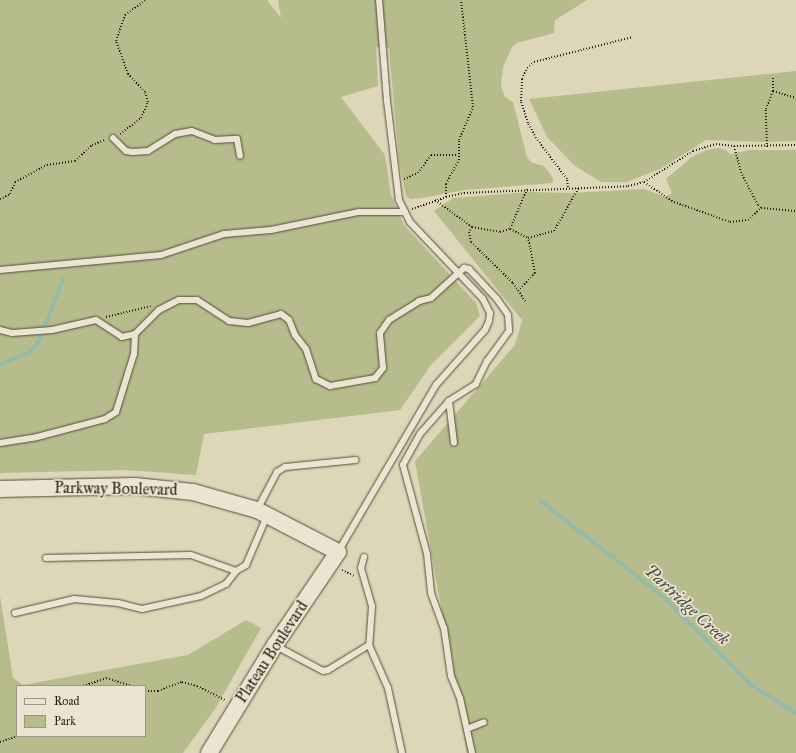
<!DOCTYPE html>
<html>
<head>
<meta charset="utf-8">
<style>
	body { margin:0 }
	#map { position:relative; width:796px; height:753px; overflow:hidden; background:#ded6b8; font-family:"IM FELL Great Primer",serif }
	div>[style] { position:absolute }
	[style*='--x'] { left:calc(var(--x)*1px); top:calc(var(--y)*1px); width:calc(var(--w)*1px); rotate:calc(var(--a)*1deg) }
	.green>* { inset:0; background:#b6bc8b }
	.stream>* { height:3.5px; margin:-1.75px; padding:0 1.75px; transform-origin:1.75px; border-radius:1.75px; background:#94baaa }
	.path>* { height:2px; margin-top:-1px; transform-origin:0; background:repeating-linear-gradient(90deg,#261d14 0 1px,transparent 0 3px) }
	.roads { filter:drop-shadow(0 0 1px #544b3d) drop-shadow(0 0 1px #544b3d) }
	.service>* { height:6px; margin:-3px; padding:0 3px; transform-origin:3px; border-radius:3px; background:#eae4d1 }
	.tertiary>* { height:16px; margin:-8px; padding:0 8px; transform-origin:8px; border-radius:8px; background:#eae4d1 }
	span { translate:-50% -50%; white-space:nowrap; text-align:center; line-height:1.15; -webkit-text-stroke:3.5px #eae4d1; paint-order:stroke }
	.street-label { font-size:16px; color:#261d14 }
	.water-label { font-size:17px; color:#474c41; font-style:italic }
	.legend { position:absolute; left:16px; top:685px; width:130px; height:52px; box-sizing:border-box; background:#eae4d1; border:1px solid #9c9485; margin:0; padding:5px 7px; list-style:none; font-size:12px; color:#261d14 }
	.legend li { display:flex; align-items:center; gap:8px; height:20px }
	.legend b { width:20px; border:1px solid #9c9485 }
</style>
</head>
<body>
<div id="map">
	<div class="green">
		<i style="clip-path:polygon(0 0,267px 0,281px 18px,278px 0,587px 0,555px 20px,554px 33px,517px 43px,512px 47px,503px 67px,501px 86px,505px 97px,513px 102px,527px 157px,531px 162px,544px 166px,553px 178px,553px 183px,465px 190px,421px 198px,410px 199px,406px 196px,399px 161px,389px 48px,376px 47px,378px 86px,341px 97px,385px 155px,391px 195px,404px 225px,476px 303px,480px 316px,431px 365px,400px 410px,204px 434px,196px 475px,126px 470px,0 473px)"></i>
		<i style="clip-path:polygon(796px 71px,796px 141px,761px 142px,706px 140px,660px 169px,627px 182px,601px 182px,575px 166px,547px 137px,529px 99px)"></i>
		<i style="clip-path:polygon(719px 148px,726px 150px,730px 154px,750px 150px,796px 150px,796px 753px,467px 753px,415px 461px,515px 345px,522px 320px,434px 211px,453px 198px,531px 192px,571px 193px,644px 189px,666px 197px,672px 193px,666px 179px,692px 157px,706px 150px)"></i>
		<i style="clip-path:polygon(evenodd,0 596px,13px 678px,23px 685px,188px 655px,246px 620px,261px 628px,215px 709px,183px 753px,0 753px,0 596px,17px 686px,145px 686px,145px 736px,17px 736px,17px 686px)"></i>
	</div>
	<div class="stream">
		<i style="--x:0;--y:365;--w:32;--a:-24"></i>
		<i style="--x:29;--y:352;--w:13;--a:-45"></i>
		<i style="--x:38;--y:343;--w:68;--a:-68.4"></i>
		<i style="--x:541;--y:501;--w:156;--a:38"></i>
		<i style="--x:664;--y:597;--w:122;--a:45.3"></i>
		<i style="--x:750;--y:684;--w:54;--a:32.2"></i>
	</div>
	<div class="path">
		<i style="--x:773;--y:91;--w:24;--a:17"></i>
		<i style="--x:120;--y:134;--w:26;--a:-37"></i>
		<i style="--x:141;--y:118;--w:17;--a:-66"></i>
		<i style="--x:148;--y:102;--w:10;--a:-107"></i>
		<i style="--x:145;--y:92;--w:25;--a:-133"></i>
		<i style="--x:128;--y:74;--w:35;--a:-110"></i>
		<i style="--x:116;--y:41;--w:28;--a:-71"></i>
		<i style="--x:125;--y:15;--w:26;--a:-36"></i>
		<i style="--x:734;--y:146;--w:27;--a:75"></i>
		<i style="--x:741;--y:172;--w:37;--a:63"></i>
		<i style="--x:758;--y:205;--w:4;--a:45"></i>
		<i style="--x:761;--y:208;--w:35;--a:5"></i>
		<i style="--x:767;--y:147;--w:38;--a:-92"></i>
		<i style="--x:766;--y:109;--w:19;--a:-69"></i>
		<i style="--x:773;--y:91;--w:13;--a:-90"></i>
		<i style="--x:404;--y:179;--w:15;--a:-23"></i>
		<i style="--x:418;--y:173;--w:22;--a:-54"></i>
		<i style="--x:431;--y:155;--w:27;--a:0"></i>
		<i style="--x:644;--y:182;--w:36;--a:34"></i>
		<i style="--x:674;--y:202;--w:59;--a:19.7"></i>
		<i style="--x:730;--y:222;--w:18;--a:-6"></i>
		<i style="--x:748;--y:220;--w:18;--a:-43"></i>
		<i style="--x:568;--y:187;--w:8;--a:-97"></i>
		<i style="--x:567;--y:179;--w:51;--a:-127.1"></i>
		<i style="--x:536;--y:138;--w:17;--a:-118"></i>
		<i style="--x:528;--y:123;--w:23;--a:-108"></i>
		<i style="--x:521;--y:101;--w:22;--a:-87"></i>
		<i style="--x:522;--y:79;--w:12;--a:-66"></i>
		<i style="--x:527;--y:68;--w:9;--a:-41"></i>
		<i style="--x:534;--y:62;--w:102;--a:-14.2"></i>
		<i style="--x:527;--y:189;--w:43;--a:113"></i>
		<i style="--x:510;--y:229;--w:20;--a:27"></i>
		<i style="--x:528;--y:238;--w:27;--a:-15"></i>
		<i style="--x:554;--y:231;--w:51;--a:-60.4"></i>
		<i style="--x:446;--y:197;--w:13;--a:-90"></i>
		<i style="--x:446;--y:184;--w:27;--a:-62"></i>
		<i style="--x:459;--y:160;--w:20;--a:-90"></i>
		<i style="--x:459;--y:140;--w:36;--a:-67"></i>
		<i style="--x:473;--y:107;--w:108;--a:-96.4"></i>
		<i style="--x:0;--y:199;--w:11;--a:-27"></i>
		<i style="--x:10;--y:194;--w:13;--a:-67"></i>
		<i style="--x:15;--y:182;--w:36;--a:-28"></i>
		<i style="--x:47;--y:165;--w:28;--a:-8"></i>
		<i style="--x:75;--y:161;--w:23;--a:-43"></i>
		<i style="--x:92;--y:145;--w:14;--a:-21"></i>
		<i style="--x:435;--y:200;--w:46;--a:36.1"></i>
		<i style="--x:472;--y:227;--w:28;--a:10"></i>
		<i style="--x:500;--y:232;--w:10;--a:-17"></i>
		<i style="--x:412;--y:209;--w:36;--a:-19"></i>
		<i style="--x:446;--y:197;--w:18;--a:-13"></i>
		<i style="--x:464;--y:193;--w:164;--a:-2.4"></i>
		<i style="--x:628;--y:186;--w:16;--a:-14"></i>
		<i style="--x:644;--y:182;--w:58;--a:-32.3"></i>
		<i style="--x:693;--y:151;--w:24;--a:-17"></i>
		<i style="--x:716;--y:144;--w:18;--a:6"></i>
		<i style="--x:734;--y:146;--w:62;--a:-0.9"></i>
		<i style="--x:472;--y:227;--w:6;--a:121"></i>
		<i style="--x:469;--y:232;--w:10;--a:79"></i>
		<i style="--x:471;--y:242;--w:59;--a:44.3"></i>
		<i style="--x:513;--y:283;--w:22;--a:56"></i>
		<i style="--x:518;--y:291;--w:25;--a:-47"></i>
		<i style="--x:535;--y:273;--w:36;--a:-101"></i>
		<i style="--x:106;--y:317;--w:46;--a:-13.7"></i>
		<i style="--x:342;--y:570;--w:13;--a:27"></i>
		<i style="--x:83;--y:686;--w:24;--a:-19"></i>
		<i style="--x:106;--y:678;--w:28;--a:17"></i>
		<i style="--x:145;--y:691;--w:13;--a:0"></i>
		<i style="--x:158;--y:691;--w:26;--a:-21"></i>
		<i style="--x:182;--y:682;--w:16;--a:15"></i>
		<i style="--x:197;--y:686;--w:33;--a:27"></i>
		<i style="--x:0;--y:742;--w:18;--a:-19"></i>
	</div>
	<div class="roads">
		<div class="service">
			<i style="--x:113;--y:138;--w:18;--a:45"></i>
			<i style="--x:126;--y:151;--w:7;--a:8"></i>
			<i style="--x:133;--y:152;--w:15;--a:-4"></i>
			<i style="--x:148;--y:151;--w:32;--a:-32"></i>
			<i style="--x:175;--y:134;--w:17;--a:-10"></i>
			<i style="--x:192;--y:131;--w:25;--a:21"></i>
			<i style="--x:215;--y:140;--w:22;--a:-3"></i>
			<i style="--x:237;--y:139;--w:17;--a:80"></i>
			<i style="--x:0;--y:270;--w:162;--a:-5.3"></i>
			<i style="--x:161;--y:255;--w:66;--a:-18.4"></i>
			<i style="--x:224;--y:234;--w:47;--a:-4.9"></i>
			<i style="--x:271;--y:230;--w:90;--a:-11.6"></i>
			<i style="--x:359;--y:212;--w:46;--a:0"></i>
			<i style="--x:0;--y:330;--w:12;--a:14"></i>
			<i style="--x:12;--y:333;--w:40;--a:-4.3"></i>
			<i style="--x:52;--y:330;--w:45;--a:-12.8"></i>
			<i style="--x:96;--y:320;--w:31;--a:33"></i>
			<i style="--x:122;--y:337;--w:13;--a:-13"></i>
			<i style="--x:135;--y:334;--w:34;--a:-45"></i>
			<i style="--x:159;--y:310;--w:22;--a:-27"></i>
			<i style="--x:179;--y:300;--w:18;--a:0"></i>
			<i style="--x:197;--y:300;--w:38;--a:33"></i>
			<i style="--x:229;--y:321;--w:19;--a:6"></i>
			<i style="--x:248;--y:323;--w:34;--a:-15"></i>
			<i style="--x:281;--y:314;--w:10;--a:37"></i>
			<i style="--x:289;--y:320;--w:16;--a:68"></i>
			<i style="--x:295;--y:335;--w:18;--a:52"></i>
			<i style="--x:306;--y:349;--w:32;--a:72"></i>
			<i style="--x:316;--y:379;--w:16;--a:27"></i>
			<i style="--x:330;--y:386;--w:46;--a:-10.1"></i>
			<i style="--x:375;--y:378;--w:13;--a:-51"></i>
			<i style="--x:383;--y:368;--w:35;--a:-95"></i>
			<i style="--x:380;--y:333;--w:16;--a:-55"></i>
			<i style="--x:389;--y:320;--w:36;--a:-32"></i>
			<i style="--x:419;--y:301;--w:12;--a:-14"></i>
			<i style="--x:431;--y:298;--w:45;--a:-42.3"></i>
			<i style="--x:464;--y:268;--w:5;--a:11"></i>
			<i style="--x:469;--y:269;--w:41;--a:47"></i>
			<i style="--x:497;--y:299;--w:19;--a:55"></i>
			<i style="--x:508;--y:315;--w:16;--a:86"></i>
			<i style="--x:509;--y:331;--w:37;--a:126"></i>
			<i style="--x:487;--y:361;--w:25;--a:116"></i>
			<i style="--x:476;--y:384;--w:32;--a:148"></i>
			<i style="--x:449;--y:401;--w:44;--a:131.3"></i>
			<i style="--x:420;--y:434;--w:35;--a:119"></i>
			<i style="--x:403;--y:465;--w:92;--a:74.9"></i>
			<i style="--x:427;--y:554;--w:39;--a:84"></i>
			<i style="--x:431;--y:593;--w:37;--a:70"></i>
			<i style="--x:444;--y:628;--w:49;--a:81.7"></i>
			<i style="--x:451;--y:676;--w:24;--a:68"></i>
			<i style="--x:460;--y:698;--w:56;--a:77.7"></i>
			<i style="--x:449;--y:401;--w:42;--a:83.2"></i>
			<i style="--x:0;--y:443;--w:37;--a:-9"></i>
			<i style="--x:37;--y:437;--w:70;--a:-14.8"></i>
			<i style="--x:105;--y:419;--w:13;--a:-32"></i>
			<i style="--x:116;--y:412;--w:61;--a:-72.8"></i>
			<i style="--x:134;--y:354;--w:20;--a:-87"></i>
			<i style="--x:257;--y:510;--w:43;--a:-62.2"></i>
			<i style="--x:277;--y:472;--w:9;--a:-32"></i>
			<i style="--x:285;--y:467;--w:71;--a:-5.6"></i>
			<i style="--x:338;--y:552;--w:194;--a:-59.6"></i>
			<i style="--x:436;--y:385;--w:74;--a:-48.3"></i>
			<i style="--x:485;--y:330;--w:10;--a:-66"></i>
			<i style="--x:489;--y:321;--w:8;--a:-83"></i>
			<i style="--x:490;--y:313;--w:16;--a:-117"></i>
			<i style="--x:483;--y:299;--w:106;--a:-133.5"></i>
			<i style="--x:410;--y:222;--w:25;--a:-117"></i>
			<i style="--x:399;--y:200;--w:100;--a:-96.9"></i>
			<i style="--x:387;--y:101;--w:101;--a:-94.5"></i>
			<i style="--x:364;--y:557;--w:11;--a:105"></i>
			<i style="--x:361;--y:568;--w:40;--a:74"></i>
			<i style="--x:372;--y:606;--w:39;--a:94"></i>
			<i style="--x:369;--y:645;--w:47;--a:66.2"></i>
			<i style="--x:388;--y:688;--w:66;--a:77.8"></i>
			<i style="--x:46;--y:558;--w:145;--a:-1.2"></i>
			<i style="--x:191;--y:555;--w:48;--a:19.6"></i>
			<i style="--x:236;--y:571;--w:12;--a:-31"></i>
			<i style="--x:246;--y:565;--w:53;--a:-66.8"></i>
			<i style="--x:15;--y:613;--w:61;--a:-13.3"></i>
			<i style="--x:74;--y:599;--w:44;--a:5.2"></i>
			<i style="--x:118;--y:603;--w:25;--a:14"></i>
			<i style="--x:142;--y:609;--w:60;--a:-12.4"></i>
			<i style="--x:201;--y:596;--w:28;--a:-26"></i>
			<i style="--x:226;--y:584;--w:16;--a:-52"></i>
			<i style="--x:276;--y:646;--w:53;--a:28"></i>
			<i style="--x:323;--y:671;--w:5;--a:-11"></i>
			<i style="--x:328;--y:670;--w:48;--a:-31.4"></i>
			<i style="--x:467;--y:729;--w:18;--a:-22"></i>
		</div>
		<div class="tertiary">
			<i style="--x:0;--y:489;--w:135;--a:-1.3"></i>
			<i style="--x:135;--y:486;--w:58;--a:5.9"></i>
			<i style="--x:193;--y:492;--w:66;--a:15.7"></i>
			<i style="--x:257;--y:510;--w:91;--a:27.4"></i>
			<i style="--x:338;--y:552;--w:112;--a:124.1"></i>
			<i style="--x:275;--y:645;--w:127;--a:121.4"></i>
		</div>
	</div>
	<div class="street-label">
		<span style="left:116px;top:489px;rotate:1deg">Parkway Boulevard</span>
		<span style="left:272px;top:652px;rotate:-57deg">Plateau Boulevard</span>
	</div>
	<div class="water-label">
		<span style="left:687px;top:605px;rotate:43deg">Partridge Creek</span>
	</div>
	<ul class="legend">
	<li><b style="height:5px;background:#eae4d1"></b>Road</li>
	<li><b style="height:11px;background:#b6bc8b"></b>Park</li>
	</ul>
</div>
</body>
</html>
